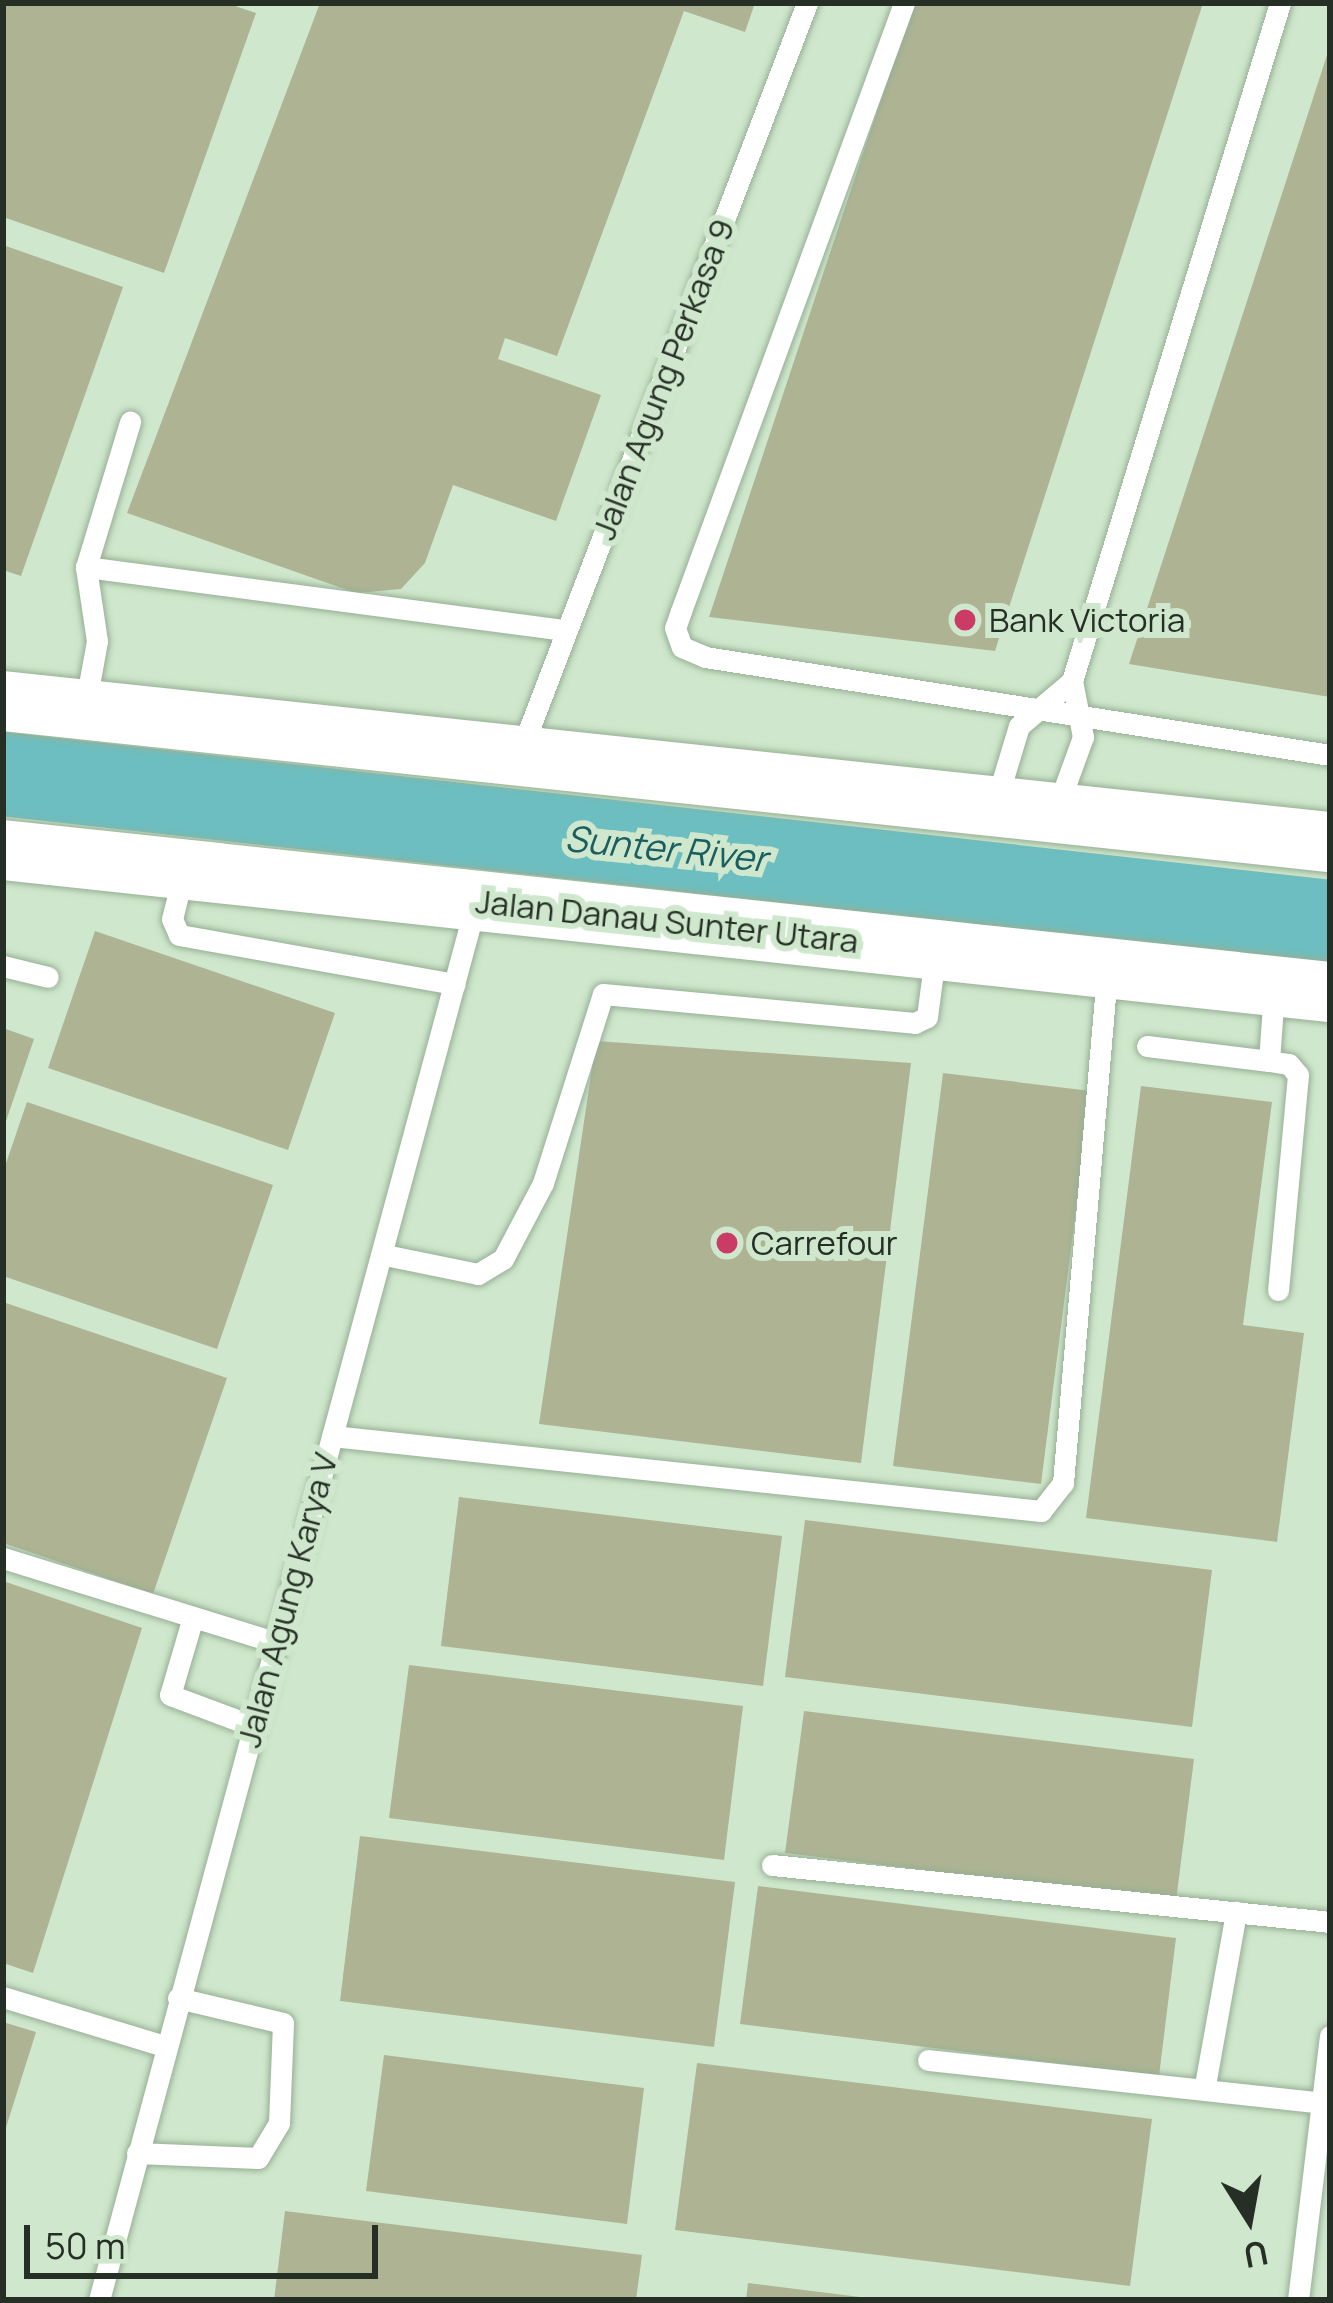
<!DOCTYPE html>
<html>
<head>
<meta charset="utf-8">
<style>
	body { margin:0 }
	#map { position:relative; width:1333px; height:2303px; overflow:hidden; background:#cfe8cd; font-family:Manrope,sans-serif }
	div>[style] { position:absolute }
	[style*='--x'] { left:calc(var(--x)*1px); top:calc(var(--y)*1px); width:calc(var(--w)*1px); rotate:calc(var(--a)*1deg) }
	.river>* { height:84px; margin:-42px; padding:0 42px; transform-origin:42px; border-radius:42px; background:#6dbec0 }
	.building>* { inset:0; background:#aeb493 }
	.roads { filter:drop-shadow(0 0 3px #97af95) drop-shadow(0 0 3px #97af95) }
	.service>* { height:21px; margin:-10.5px; padding:0 10.5px; transform-origin:10.5px; border-radius:10.5px; background:#fff }
	.secondary>* { height:60px; margin:-30px; padding:0 30px; transform-origin:30px; border-radius:30px; background:#fff }
	.dots>* { width:33px; height:33px; translate:-50% -50%; box-sizing:border-box; border:6px solid #cfe8cd; border-radius:50% }
	span { translate:-50% -50%; white-space:nowrap; text-align:center; line-height:1.15; -webkit-text-stroke:12px #cfe8cd; paint-order:stroke }
	.street-label { font-size:33px; color:#262f25 }
	.poi-label { font-size:33px; color:#262f25 }
	.left { translate:0 -50%; text-align:left }
	.water-label { font-size:36px; color:#195e60; font-style:italic }
	.frame { position:absolute; inset:0; border:6px solid #262f25; pointer-events:none }
	.north { position:absolute; left:1189px; top:2159px; width:120px; height:120px; -webkit-text-stroke:9px #cfe8cd; paint-order:stroke; rotate:169deg; font-size:33px; font-weight:700; line-height:48px; text-align:center; color:#262f25 }
	.north::after { content:''; display:block; margin:auto; width:42px; height:54px; background:#262f25; clip-path:polygon(50% 0,100% 100%,50% 72%,0 100%) }
	.scale { position:absolute; left:24px; top:2225px; width:354px; height:54px; box-sizing:border-box; border:6px solid #262f25; border-top:0; padding-left:15px; font-size:36px; line-height:42px; white-space:nowrap; color:#262f25; -webkit-text-stroke:9px #cfe8cd; paint-order:stroke }
</style>
</head>
<body>
<div id="map">
	<div class="river">
		<i style="--x:3;--y:774;--w:1335;--a:6.36"></i>
	</div>
	<div class="building">
		<i style="clip-path:polygon(3px 3px,226px 3px,256px 13px,164px 273px,3px 217px)"></i>
		<i style="clip-path:polygon(320px 3px,755px 3px,745px 32px,684px 11px,557px 356px,505px 338px,498px 359px,601px 395px,556px 521px,453px 485px,425px 563px,401px 589px,356px 593px,127px 513px)"></i>
		<i style="clip-path:polygon(913px 3px,1203px 3px,995px 651px,709px 617px)"></i>
		<i style="clip-path:polygon(1329px 49px,1330px 49px,1330px 697px,1129px 664px)"></i>
		<i style="clip-path:polygon(3px 245px,123px 287px,21px 576px,3px 570px)"></i>
		<i style="clip-path:polygon(95px 931px,335px 1013px,288px 1150px,48px 1068px)"></i>
		<i style="clip-path:polygon(3px 1028px,34px 1039px,4px 1127px,3px 1127px)"></i>
		<i style="clip-path:polygon(596px 1041px,911px 1063px,861px 1463px,539px 1424px)"></i>
		<i style="clip-path:polygon(943px 1073px,1091px 1091px,1041px 1484px,893px 1466px)"></i>
		<i style="clip-path:polygon(1141px 1086px,1272px 1102px,1243px 1325px,1304px 1333px,1277px 1542px,1086px 1518px)"></i>
		<i style="clip-path:polygon(27px 1102px,273px 1185px,217px 1349px,3px 1276px,3px 1172px)"></i>
		<i style="clip-path:polygon(3px 1302px,227px 1378px,153px 1594px,3px 1543px)"></i>
		<i style="clip-path:polygon(459px 1497px,782px 1536px,763px 1686px,441px 1646px)"></i>
		<i style="clip-path:polygon(805px 1520px,1212px 1570px,1192px 1727px,785px 1677px)"></i>
		<i style="clip-path:polygon(3px 1581px,142px 1628px,33px 1973px,3px 1963px)"></i>
		<i style="clip-path:polygon(409px 1665px,743px 1706px,724px 1860px,389px 1818px)"></i>
		<i style="clip-path:polygon(804px 1711px,1194px 1759px,1176px 1901px,785px 1853px)"></i>
		<i style="clip-path:polygon(360px 1836px,735px 1882px,714px 2047px,340px 2001px)"></i>
		<i style="clip-path:polygon(758px 1886px,1176px 1938px,1159px 2076px,740px 2024px)"></i>
		<i style="clip-path:polygon(3px 2022px,36px 2032px,4px 2134px,3px 2134px)"></i>
		<i style="clip-path:polygon(384px 2055px,644px 2088px,627px 2224px,366px 2191px)"></i>
		<i style="clip-path:polygon(697px 2063px,1152px 2119px,1130px 2286px,675px 2230px)"></i>
		<i style="clip-path:polygon(285px 2211px,642px 2255px,636px 2300px,274px 2300px)"></i>
		<i style="clip-path:polygon(748px 2283px,860px 2297px,860px 2300px,746px 2300px)"></i>
	</div>
	<div class="roads">
		<div class="service">
			<i style="--x:904;--y:3;--w:648;--a:110.14"></i>
			<i style="--x:681;--y:611;--w:18;--a:109"></i>
			<i style="--x:675;--y:628;--w:20;--a:70"></i>
			<i style="--x:682;--y:647;--w:25;--a:23"></i>
			<i style="--x:705;--y:657;--w:633;--a:8.91"></i>
			<i style="--x:86;--y:567;--w:484;--a:7.5"></i>
			<i style="--x:85;--y:707;--w:67;--a:-79.7"></i>
			<i style="--x:97;--y:641;--w:75;--a:-98.5"></i>
			<i style="--x:86;--y:567;--w:152;--a:-73.1"></i>
			<i style="--x:520;--y:753;--w:803;--a:-69.06"></i>
			<i style="--x:996;--y:802;--w:79;--a:-73.2"></i>
			<i style="--x:1019;--y:726;--w:70;--a:-40.3"></i>
			<i style="--x:1056;--y:811;--w:79;--a:-70"></i>
			<i style="--x:1083;--y:737;--w:57;--a:-101.1"></i>
			<i style="--x:1072;--y:681;--w:709;--a:-72.94"></i>
			<i style="--x:184;--y:871;--w:49;--a:104"></i>
			<i style="--x:172;--y:919;--w:17;--a:66"></i>
			<i style="--x:179;--y:935;--w:280;--a:10.1"></i>
			<i style="--x:3;--y:966;--w:46;--a:13.7"></i>
			<i style="--x:1147;--y:1046;--w:123;--a:7"></i>
			<i style="--x:1269;--y:1061;--w:69;--a:-85.9"></i>
			<i style="--x:1269;--y:1061;--w:20;--a:9"></i>
			<i style="--x:1289;--y:1064;--w:14;--a:51"></i>
			<i style="--x:1298;--y:1075;--w:216;--a:95.3"></i>
			<i style="--x:385;--y:1255;--w:95;--a:11.5"></i>
			<i style="--x:478;--y:1274;--w:29;--a:-31"></i>
			<i style="--x:503;--y:1259;--w:86;--a:-62.2"></i>
			<i style="--x:543;--y:1183;--w:198;--a:-72.4"></i>
			<i style="--x:603;--y:994;--w:313;--a:5.3"></i>
			<i style="--x:915;--y:1023;--w:13;--a:-27"></i>
			<i style="--x:927;--y:1017;--w:62;--a:-82.5"></i>
			<i style="--x:332;--y:1436;--w:713;--a:6.04"></i>
			<i style="--x:1041;--y:1511;--w:36;--a:-52"></i>
			<i style="--x:1063;--y:1483;--w:511;--a:-85.06"></i>
			<i style="--x:3;--y:1558;--w:287;--a:17.2"></i>
			<i style="--x:193;--y:1617;--w:81;--a:106.4"></i>
			<i style="--x:170;--y:1695;--w:89;--a:20.5"></i>
			<i style="--x:772;--y:1865;--w:561;--a:5.83"></i>
			<i style="--x:3;--y:1997;--w:168;--a:16.9"></i>
			<i style="--x:928;--y:2060;--w:395;--a:6.2"></i>
			<i style="--x:1205;--y:2085;--w:176;--a:-79.8"></i>
			<i style="--x:137;--y:2153;--w:121;--a:2.4"></i>
			<i style="--x:258;--y:2158;--w:41;--a:-59"></i>
			<i style="--x:279;--y:2123;--w:100;--a:-87.7"></i>
			<i style="--x:283;--y:2023;--w:108;--a:-166.6"></i>
			<i style="--x:99;--y:2300;--w:1444;--a:-74.9"></i>
			<i style="--x:1298;--y:2300;--w:266;--a:-83.1"></i>
		</div>
		<div class="secondary">
			<i style="--x:3;--y:701;--w:1334;--a:6.07"></i>
			<i style="--x:3;--y:850;--w:1335;--a:6.11"></i>
		</div>
	</div>
	<div class="dots">
		<i style="left:965px;top:620px;background:#ca3c66"></i>
		<i style="left:727px;top:1243px;background:#ca3c66"></i>
	</div>
	<div class="street-label">
		<span style="left:663px;top:379px;rotate:-69deg">Jalan Agung Perkasa 9</span>
		<span style="left:667px;top:921px;rotate:6deg">Jalan Danau Sunter Utara</span>
		<span style="left:287px;top:1600px;rotate:-75deg">Jalan Agung Karya V</span>
	</div>
	<div class="poi-label">
		<span class="left" style="left:989px;top:620px">Bank Victoria</span>
		<span class="left" style="left:751px;top:1243px">Carrefour</span>
	</div>
	<div class="water-label">
		<span style="left:666px;top:848px;rotate:6deg">Sunter River</span>
	</div>
	<div class="frame"></div>
	<div class="north">U</div>
	<div class="scale">50 m</div>
</div>
</body>
</html>
